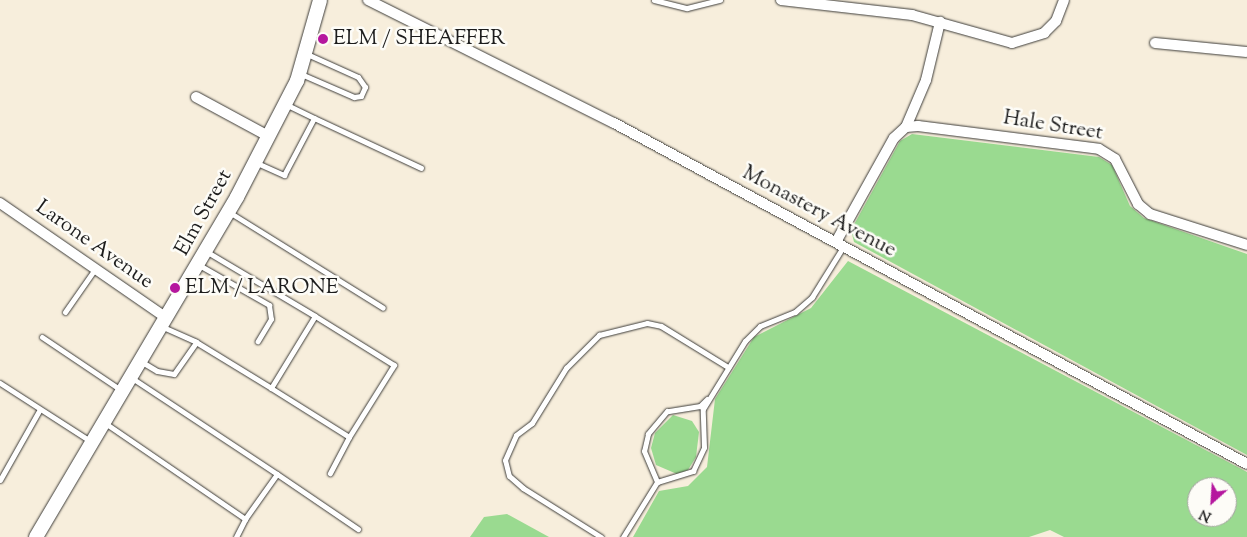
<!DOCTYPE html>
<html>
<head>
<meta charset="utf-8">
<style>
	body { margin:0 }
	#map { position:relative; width:1247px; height:537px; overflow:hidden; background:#f7eedc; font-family:"Sorts Mill Goudy",serif }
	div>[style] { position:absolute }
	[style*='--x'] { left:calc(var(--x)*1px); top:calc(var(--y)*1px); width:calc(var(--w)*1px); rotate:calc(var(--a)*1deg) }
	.green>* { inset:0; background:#9ada90 }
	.roads { filter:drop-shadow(0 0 1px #3d3c39) drop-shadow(0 0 1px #3d3c39) }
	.service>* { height:5px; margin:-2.5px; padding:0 2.5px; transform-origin:2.5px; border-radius:2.5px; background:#fff }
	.minor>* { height:10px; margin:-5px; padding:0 5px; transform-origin:5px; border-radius:5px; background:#fff }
	.secondary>* { height:14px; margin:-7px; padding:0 7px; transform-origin:7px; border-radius:7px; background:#fff }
	.dots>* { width:14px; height:14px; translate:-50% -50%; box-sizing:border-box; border:2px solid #fdfcf7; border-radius:50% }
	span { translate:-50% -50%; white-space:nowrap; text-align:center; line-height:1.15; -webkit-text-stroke:5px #fdfcf7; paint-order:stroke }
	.poi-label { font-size:21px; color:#1c1c1c }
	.left { translate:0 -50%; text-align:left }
	.street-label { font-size:21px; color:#1c1c1c }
	.north { position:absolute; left:1187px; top:477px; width:50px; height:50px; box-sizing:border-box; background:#fdfcf7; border:1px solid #a3a29f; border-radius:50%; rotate:206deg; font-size:14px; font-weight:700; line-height:20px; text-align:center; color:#1c1c1c }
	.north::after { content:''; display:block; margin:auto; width:18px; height:22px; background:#b5179e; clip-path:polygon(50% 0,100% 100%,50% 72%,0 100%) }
</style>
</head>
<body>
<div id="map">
	<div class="green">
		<i style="clip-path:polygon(912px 134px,1099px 157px,1112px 165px,1130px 206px,1144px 218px,1247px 254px,1247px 455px,854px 242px,851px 230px,900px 141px)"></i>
		<i style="clip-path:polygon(evenodd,848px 261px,1247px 472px,1247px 537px,1064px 537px,1050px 530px,1029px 537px,633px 537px,659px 491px,688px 486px,707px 467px,715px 399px,754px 337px,811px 308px,848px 261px,1197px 487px,1227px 487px,1227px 517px,1197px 517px,1197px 487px)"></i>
		<i style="clip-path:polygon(673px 415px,692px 421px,699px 432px,696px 457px,688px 470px,677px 474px,656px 465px,651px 448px,655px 433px)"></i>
		<i style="clip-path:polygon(507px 514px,549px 537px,470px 537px,484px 517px)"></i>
	</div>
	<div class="roads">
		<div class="service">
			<i style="--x:654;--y:0;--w:34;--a:14"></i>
			<i style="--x:687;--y:8;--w:34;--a:-14"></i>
			<i style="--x:301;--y:74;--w:58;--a:23.5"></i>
			<i style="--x:354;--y:97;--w:7;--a:-8"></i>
			<i style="--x:361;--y:96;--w:10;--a:-66"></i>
			<i style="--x:365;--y:87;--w:12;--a:-125"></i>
			<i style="--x:358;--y:77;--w:56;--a:-155.7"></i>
			<i style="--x:314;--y:118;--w:118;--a:25"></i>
			<i style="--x:257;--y:163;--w:30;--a:24"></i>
			<i style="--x:284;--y:175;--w:64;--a:-62.2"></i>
			<i style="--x:314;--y:118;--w:32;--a:-154"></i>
			<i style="--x:229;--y:212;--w:181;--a:31.9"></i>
			<i style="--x:199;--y:265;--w:81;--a:29.7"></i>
			<i style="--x:269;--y:305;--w:14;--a:82"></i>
			<i style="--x:271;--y:319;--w:26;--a:121"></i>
			<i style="--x:65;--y:312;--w:52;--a:-55.1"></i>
			<i style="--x:315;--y:316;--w:93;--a:31.8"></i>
			<i style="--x:394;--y:365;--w:85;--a:122"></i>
			<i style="--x:163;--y:327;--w:36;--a:24"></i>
			<i style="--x:196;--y:342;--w:88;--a:31.5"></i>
			<i style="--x:271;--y:388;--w:84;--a:-58.6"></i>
			<i style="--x:315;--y:316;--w:126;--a:-149.3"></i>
			<i style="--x:42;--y:337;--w:95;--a:33.9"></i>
			<i style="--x:142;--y:362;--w:17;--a:31"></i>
			<i style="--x:157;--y:371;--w:17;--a:10"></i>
			<i style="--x:174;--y:374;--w:39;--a:-55"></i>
			<i style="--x:0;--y:383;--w:107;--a:32.8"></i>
			<i style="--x:271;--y:388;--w:92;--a:32.1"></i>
			<i style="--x:349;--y:437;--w:41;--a:117.8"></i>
			<i style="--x:707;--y:399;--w:10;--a:135"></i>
			<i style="--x:700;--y:406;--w:33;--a:171"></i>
			<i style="--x:667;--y:411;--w:30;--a:130"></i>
			<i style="--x:648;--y:434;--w:17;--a:103"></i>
			<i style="--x:644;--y:451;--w:34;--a:67"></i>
			<i style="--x:657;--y:482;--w:38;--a:-17"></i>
			<i style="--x:693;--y:471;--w:26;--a:-65"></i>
			<i style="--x:704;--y:447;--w:38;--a:-92"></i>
			<i style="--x:703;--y:409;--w:80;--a:-58.3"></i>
			<i style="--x:745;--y:341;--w:21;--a:-45"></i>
			<i style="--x:760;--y:326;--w:38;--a:-22"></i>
			<i style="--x:795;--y:312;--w:23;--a:-41"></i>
			<i style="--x:812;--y:297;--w:59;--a:-58.2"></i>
			<i style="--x:105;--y:423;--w:170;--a:34.4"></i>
			<i style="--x:245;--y:519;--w:55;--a:-54.6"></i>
			<i style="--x:277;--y:474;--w:174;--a:-146.5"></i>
			<i style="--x:277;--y:474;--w:98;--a:34.2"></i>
			<i style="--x:0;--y:480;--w:81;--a:-60.6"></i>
			<i style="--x:236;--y:537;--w:20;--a:-63"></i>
			<i style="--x:601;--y:537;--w:92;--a:-147.9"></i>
			<i style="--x:523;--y:488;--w:18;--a:-139"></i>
			<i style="--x:509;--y:476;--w:16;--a:-104"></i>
			<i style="--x:505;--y:460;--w:27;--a:-66"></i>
			<i style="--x:516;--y:435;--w:20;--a:-37"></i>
			<i style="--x:532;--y:423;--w:65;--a:-58.3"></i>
			<i style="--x:566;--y:368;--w:47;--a:-45"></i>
			<i style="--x:599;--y:335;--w:49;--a:-14"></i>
			<i style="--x:647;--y:323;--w:14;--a:12"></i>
			<i style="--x:661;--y:326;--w:79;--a:31.5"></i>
			<i style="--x:623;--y:537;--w:65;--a:-58.3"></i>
		</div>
		<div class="minor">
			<i style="--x:368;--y:0;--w:275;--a:26.6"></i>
			<i style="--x:614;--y:123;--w:719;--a:28.31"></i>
			<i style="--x:781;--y:0;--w:132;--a:6.5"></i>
			<i style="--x:912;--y:15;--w:104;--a:15.6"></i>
			<i style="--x:1012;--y:43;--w:34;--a:-17"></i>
			<i style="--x:1044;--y:33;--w:17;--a:-45"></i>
			<i style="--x:1056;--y:21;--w:22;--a:-69"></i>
			<i style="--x:1155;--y:43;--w:92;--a:5.6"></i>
			<i style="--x:196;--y:97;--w:82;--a:28.4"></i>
			<i style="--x:906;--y:127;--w:51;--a:-66.9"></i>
			<i style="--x:926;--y:80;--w:60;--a:-76.4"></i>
			<i style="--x:0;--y:203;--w:203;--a:34.6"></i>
			<i style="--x:836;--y:242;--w:119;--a:-60.9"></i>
			<i style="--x:894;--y:138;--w:16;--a:-43"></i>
			<i style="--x:906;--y:127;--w:12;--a:-5"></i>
			<i style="--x:918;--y:126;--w:182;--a:7.2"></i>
			<i style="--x:1099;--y:149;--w:19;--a:32"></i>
			<i style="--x:1115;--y:159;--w:51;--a:62.9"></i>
			<i style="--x:1138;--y:204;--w:16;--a:40"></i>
			<i style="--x:1150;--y:214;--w:102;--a:17.7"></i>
		</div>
		<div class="secondary">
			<i style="--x:36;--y:537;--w:395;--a:-59.4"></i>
			<i style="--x:237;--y:197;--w:131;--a:-62.7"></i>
			<i style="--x:297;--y:81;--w:84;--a:-74.1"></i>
		</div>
	</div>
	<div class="dots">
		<i style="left:323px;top:39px;background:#b5179e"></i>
		<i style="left:175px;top:288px;background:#b5179e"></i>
	</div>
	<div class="poi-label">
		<span class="left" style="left:333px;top:39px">ELM / SHEAFFER</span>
		<span class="left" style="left:185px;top:288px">ELM / LARONE</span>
	</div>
	<div class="street-label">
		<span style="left:1053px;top:126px;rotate:9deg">Hale Street</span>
		<span style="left:819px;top:212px;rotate:28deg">Monastery Avenue</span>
		<span style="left:204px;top:213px;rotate:-61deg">Elm Street</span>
		<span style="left:94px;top:245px;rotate:35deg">Larone Avenue</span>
	</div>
	<div class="north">N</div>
</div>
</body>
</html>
